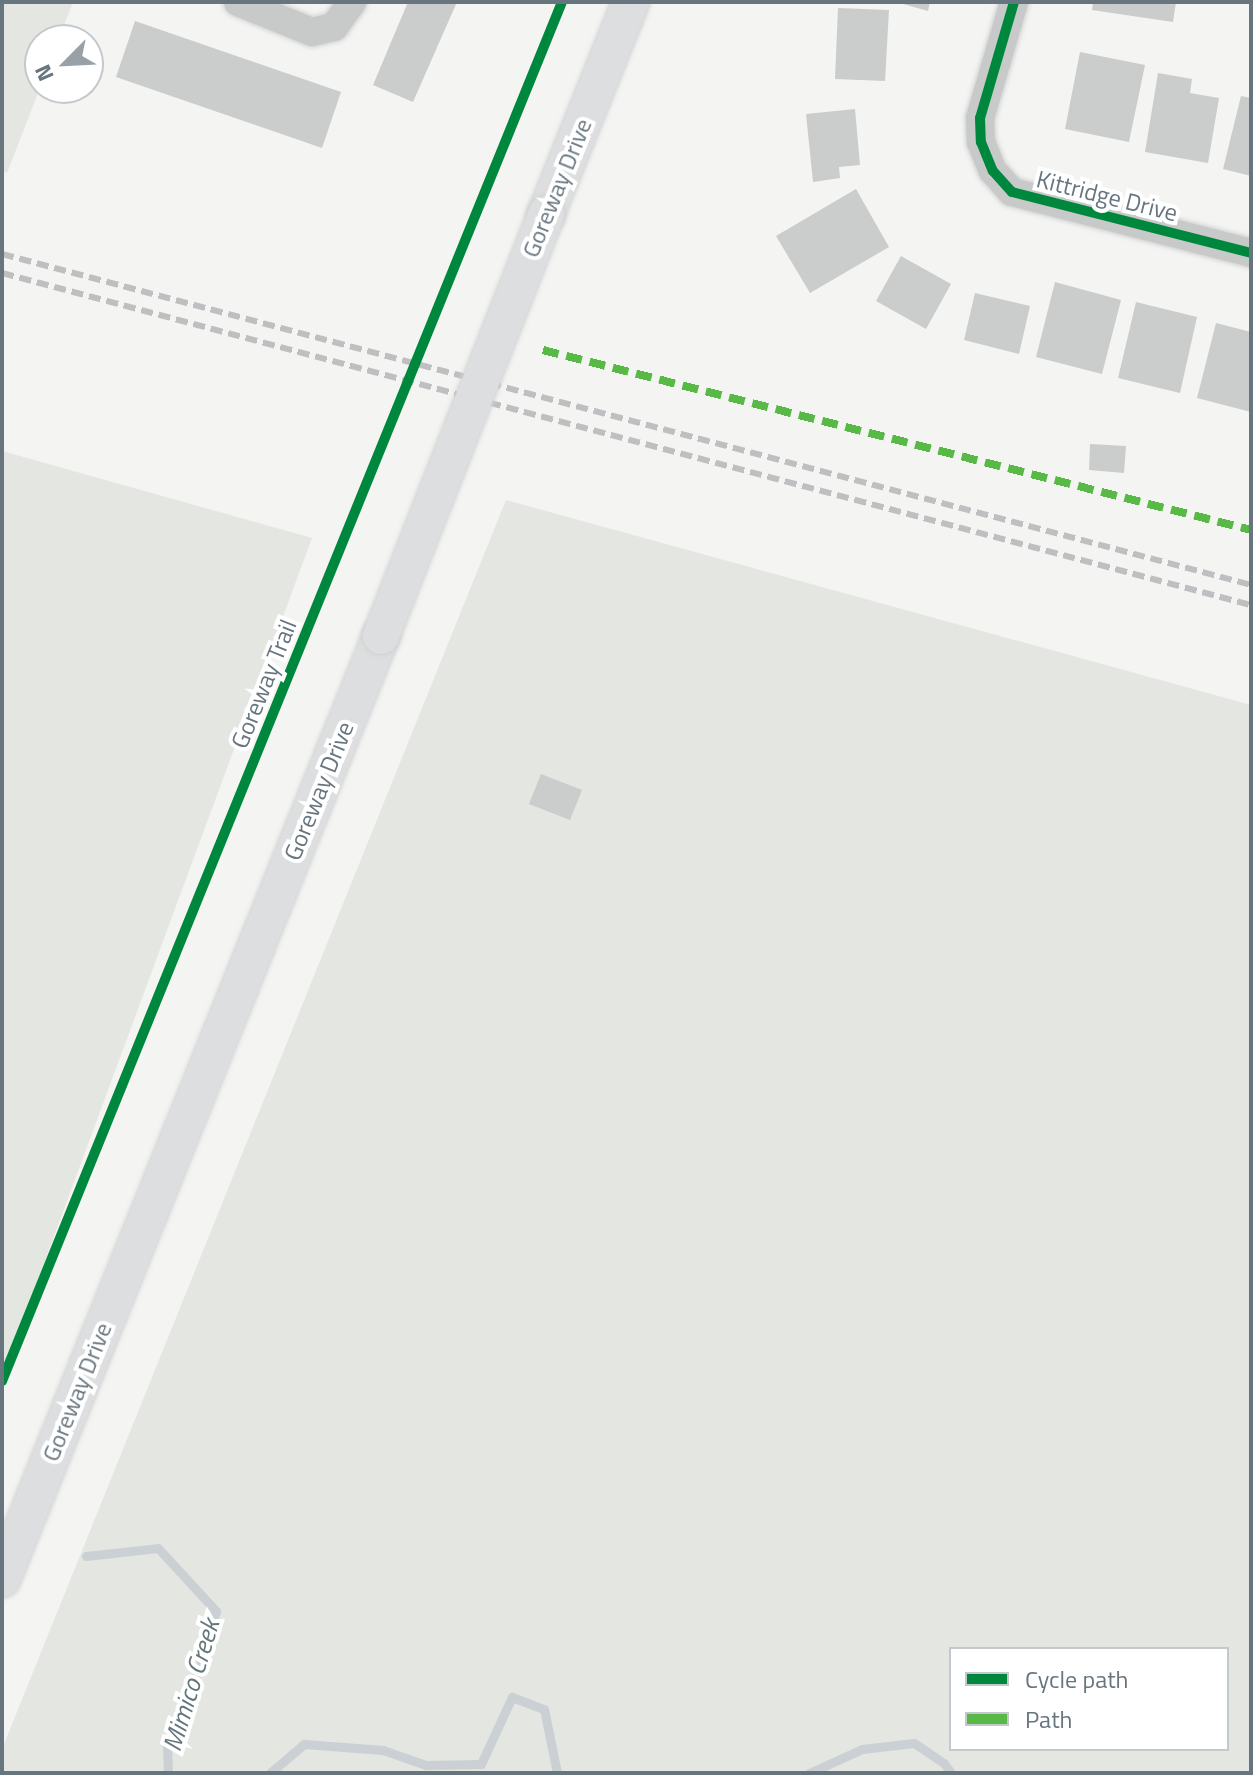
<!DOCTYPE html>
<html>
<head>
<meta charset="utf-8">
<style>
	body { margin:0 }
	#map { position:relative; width:1253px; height:1775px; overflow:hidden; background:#f4f4f3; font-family:"Titillium Web",sans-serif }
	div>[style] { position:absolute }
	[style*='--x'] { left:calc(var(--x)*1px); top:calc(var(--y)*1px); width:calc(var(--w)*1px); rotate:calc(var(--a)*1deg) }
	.green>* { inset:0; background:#e4e6e1 }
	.stream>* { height:9px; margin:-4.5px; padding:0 4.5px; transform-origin:4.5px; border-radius:4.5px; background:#cad0d3 }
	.building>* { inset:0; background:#cbcccc }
	.roads { filter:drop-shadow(0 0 2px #d1d2d2) drop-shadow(0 0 2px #d1d2d2) }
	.minor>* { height:28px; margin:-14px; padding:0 14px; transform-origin:14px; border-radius:14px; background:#c8caca }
	.major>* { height:36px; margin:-18px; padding:0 18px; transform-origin:18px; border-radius:18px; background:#dddedf }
	.rail>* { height:6px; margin-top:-3px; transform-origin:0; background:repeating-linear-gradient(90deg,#bebfc0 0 12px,transparent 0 18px) }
	.bridges { filter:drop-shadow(0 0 2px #d1d2d2) drop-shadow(0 0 2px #d1d2d2) }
	.major-bridge>* { height:36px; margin:-18px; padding:0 18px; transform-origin:18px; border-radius:18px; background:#dddedf }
	.quiet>* { height:8px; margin-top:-4px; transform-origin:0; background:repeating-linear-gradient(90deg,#58b947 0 16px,transparent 0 24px) }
	.cycleway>* { height:10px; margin:-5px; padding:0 5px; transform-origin:5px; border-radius:5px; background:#00873e }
	span { translate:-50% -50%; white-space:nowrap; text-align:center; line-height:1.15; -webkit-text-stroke:8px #fff; paint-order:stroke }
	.street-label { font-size:24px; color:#67757f }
	.water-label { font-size:26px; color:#63767b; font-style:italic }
	.frame { position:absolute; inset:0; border:4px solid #67757f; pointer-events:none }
	.legend { position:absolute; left:949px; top:1647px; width:280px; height:104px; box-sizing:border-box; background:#fff; border:2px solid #c2c8cc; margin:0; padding:10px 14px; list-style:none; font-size:24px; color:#67757f }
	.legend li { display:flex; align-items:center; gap:16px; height:40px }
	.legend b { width:40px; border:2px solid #c2c8cc }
	.north { position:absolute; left:24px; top:24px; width:80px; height:80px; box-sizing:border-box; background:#fff; border:2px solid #c2c8cc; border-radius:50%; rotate:246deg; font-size:22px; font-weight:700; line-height:32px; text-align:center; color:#67757f }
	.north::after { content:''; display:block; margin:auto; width:28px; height:36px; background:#98a1a8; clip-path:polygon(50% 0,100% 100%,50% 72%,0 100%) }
</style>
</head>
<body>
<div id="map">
	<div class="green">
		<i style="clip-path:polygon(2px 2px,73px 2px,58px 40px,40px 40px,40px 88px,7px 173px,2px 171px)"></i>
		<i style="clip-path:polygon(2px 451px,312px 538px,2px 1377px)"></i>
		<i style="clip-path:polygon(evenodd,506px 500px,1251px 705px,1251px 1773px,2px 1773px,2px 1749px,506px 500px,951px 1649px,1227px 1649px,1227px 1749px,951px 1749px,951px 1649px)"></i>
	</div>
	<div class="stream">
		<i style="--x:86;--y:1556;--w:72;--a:-6.3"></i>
		<i style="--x:158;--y:1548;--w:86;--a:47.4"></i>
		<i style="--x:216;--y:1611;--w:49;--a:105.5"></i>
		<i style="--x:203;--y:1658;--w:95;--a:112.2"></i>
		<i style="--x:167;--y:1746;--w:27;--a:88"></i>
		<i style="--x:270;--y:1773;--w:45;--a:-40.5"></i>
		<i style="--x:304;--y:1744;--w:79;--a:4.3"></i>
		<i style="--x:383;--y:1750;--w:46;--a:19.2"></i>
		<i style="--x:426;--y:1765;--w:55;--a:-1"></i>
		<i style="--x:481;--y:1764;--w:74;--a:-65.2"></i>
		<i style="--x:512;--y:1697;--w:34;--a:21"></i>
		<i style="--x:544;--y:1709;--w:65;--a:78.5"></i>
		<i style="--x:809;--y:1773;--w:58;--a:-24.4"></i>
		<i style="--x:862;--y:1749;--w:52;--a:-6.6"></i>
		<i style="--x:914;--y:1743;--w:36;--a:34"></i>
		<i style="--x:944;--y:1763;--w:12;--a:55"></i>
	</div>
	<div class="building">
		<i style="clip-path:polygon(408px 2px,457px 2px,413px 102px,373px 85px)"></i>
		<i style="clip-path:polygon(896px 2px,930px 2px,928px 11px)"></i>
		<i style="clip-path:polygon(1093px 2px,1176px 2px,1173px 22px,1092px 10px)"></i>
		<i style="clip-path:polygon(838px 8px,889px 10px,885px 81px,835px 79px)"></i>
		<i style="clip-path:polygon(135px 21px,341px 92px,322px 148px,116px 77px)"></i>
		<i style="clip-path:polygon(1080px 52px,1145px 65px,1129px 142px,1065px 129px)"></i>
		<i style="clip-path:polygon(1158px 73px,1192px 79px,1190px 93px,1219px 98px,1208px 163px,1145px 152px)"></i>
		<i style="clip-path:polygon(1241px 96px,1251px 98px,1251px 176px,1223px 169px)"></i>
		<i style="clip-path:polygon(855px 109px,860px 165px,839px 167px,840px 178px,813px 182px,806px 114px)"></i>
		<i style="clip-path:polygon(856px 189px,889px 247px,810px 293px,776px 236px)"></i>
		<i style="clip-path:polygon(901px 256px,951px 284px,926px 329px,876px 301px)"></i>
		<i style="clip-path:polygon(1055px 282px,1121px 300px,1102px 374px,1036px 357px)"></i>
		<i style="clip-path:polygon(975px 293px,1030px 306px,1019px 354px,964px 340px)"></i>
		<i style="clip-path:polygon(1136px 302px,1197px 317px,1180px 393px,1118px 378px)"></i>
		<i style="clip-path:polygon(1216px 323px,1251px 332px,1251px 412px,1197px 398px)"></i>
		<i style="clip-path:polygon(1090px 444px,1126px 446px,1124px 473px,1089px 470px)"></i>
		<i style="clip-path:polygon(541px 774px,582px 790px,570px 820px,529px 804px)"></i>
	</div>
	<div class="roads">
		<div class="minor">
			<i style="--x:238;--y:2;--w:80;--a:22.1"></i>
			<i style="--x:312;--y:32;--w:23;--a:-13"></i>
			<i style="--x:334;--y:27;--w:31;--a:-54"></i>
			<i style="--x:1014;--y:2;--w:121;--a:106.3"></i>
			<i style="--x:980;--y:118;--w:24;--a:88"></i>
			<i style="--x:981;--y:142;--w:31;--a:68"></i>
			<i style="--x:993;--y:171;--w:28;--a:48"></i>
			<i style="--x:1012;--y:192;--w:247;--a:14.3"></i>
		</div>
		<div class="major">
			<i style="--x:546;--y:214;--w:228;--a:-68.2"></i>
			<i style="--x:2;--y:1579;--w:1016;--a:-68.1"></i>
		</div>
	</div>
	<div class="rail">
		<i style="--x:2;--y:254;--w:1292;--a:14.84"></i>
		<i style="--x:2;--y:273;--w:1292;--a:14.89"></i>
	</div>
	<div class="bridges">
		<div class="major-bridge">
			<i style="--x:381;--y:636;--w:453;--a:-68.6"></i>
		</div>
	</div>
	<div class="quiet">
		<i style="--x:543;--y:350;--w:731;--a:14.26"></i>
	</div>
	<div class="cycleway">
		<i style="--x:1014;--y:2;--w:121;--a:106.3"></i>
		<i style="--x:980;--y:118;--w:24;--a:88"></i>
		<i style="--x:981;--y:142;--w:31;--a:68"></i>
		<i style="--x:993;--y:171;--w:28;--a:48"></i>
		<i style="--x:1012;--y:192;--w:247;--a:14.3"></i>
		<i style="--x:2;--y:1381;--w:1488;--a:-67.9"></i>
	</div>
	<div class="street-label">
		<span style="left:557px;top:188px;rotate:-68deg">Goreway Drive</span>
		<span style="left:1107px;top:196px;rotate:14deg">Kittridge Drive</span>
		<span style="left:264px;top:684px;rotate:-68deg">Goreway Trail</span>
		<span style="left:319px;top:791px;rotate:-68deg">Goreway Drive</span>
		<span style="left:77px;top:1392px;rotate:-68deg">Goreway Drive</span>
	</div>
	<div class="water-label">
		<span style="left:191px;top:1685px;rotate:-73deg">Mimico Creek</span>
	</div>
	<div class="frame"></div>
	<ul class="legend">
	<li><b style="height:10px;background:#00873e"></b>Cycle path</li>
	<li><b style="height:10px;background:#58b947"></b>Path</li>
	</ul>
	<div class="north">N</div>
</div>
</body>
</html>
